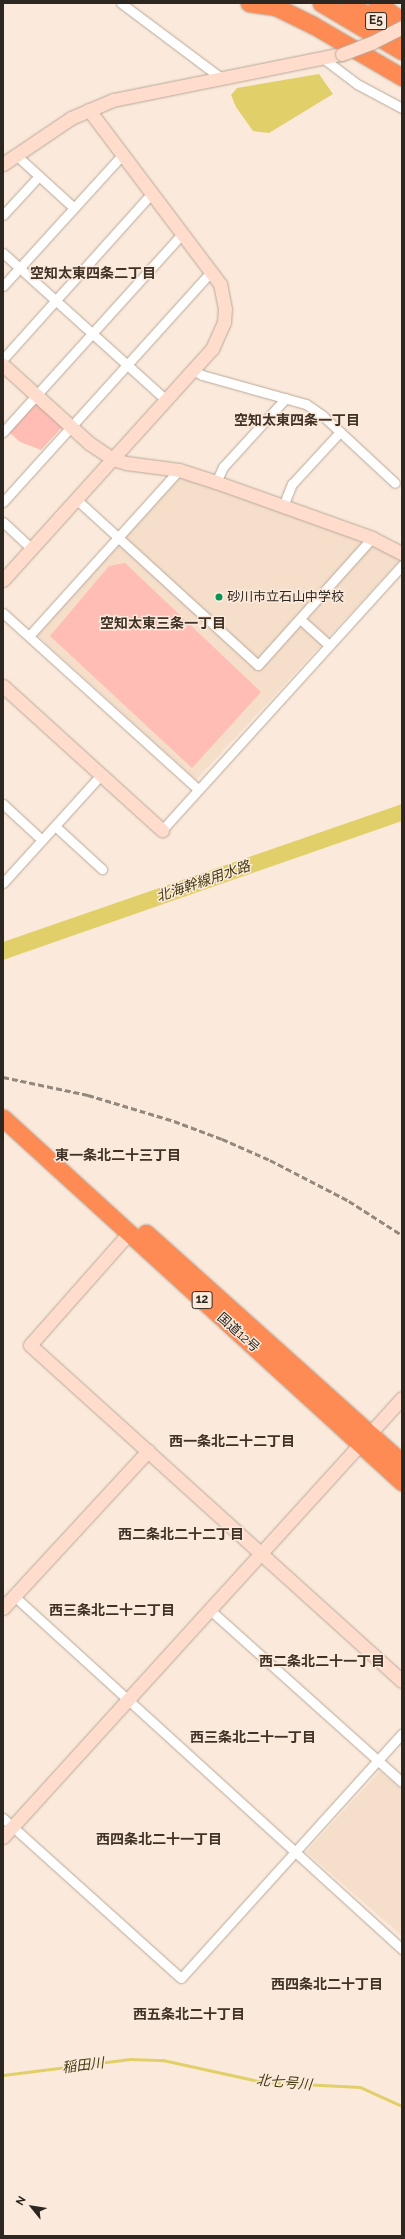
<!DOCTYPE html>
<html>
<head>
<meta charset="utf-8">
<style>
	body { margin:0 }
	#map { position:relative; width:405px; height:2239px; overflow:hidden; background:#fbeadb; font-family:Raleway,"Noto Sans JP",sans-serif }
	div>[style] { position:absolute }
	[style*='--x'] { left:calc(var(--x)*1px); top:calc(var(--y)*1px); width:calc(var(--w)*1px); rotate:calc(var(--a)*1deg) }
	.built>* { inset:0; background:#f5deca }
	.green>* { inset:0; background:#ffbdb5 }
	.water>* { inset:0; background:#e1d06a }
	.stream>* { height:2.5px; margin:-1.25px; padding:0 1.25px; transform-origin:1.25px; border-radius:1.25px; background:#e1d06a }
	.roads { filter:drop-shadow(0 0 1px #b9a89a) drop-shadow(0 0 1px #b9a89a) }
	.street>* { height:9px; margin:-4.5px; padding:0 4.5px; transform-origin:4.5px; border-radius:4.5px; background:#fff }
	.secondary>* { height:13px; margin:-6.5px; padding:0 6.5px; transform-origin:6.5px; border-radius:6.5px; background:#ffdccc }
	.highway>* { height:17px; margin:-8.5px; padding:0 8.5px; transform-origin:8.5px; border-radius:8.5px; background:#fe8a54 }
	.rail>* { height:2.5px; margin-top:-1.25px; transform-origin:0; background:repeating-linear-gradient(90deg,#93887d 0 6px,transparent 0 9px) }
	.bridges { filter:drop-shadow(0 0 1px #b9a89a) drop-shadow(0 0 1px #b9a89a) }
	.secondary-bridge>* { height:13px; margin:-6.5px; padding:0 6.5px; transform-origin:6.5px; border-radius:6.5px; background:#ffdccc }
	.dots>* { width:11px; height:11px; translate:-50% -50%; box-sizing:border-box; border:2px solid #fbeadb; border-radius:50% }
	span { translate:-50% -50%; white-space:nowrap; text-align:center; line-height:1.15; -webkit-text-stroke:3px #fbeadb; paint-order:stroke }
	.shield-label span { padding:1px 3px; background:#fbeadb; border:1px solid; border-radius:3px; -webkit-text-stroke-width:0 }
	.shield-label { font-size:12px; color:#2d2721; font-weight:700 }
	.poi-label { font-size:13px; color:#2d2721 }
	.left { translate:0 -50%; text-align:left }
	.street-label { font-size:13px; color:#2d2721 }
	.neighbourhood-label { font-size:14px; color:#403227; font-weight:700 }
	.water-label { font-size:14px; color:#423b0f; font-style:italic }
	.frame { position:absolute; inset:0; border:4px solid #2d2721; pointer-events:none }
	.north { position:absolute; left:12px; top:2187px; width:40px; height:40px; -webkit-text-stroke:3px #fbeadb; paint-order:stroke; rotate:300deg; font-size:11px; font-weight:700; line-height:16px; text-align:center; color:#2d2721 }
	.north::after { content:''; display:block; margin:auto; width:14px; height:18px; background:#2d2721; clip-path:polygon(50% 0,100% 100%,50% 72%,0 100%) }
</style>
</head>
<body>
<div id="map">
	<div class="built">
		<i style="clip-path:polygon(182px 474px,215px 484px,402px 558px,196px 780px,37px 635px)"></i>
		<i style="clip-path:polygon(380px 1771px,402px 1790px,402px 1936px,306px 1852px)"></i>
	</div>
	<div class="green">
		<i style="clip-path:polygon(36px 401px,63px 426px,41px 450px,20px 442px,8px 431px)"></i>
		<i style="clip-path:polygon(125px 563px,261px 692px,192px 768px,50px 636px,109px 566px)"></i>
	</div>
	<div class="water">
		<i style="clip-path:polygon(319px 74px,333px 94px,269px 133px,253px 131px,236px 107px,231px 95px,237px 88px)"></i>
		<i style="clip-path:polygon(402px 804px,402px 821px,3px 960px,3px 942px)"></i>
	</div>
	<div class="stream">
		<i style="--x:3;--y:2075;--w:128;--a:-7.2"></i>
		<i style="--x:130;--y:2059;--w:33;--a:2"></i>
		<i style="--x:163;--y:2060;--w:102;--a:12.4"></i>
		<i style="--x:263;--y:2082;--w:97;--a:3"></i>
		<i style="--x:360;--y:2087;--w:46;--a:24.3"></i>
	</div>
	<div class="roads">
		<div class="street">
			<i style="--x:121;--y:3;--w:124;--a:36.8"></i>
			<i style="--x:324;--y:59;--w:41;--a:37.1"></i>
			<i style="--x:357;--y:84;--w:51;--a:28.1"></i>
			<i style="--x:16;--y:155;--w:77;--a:42.4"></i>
			<i style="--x:3;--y:215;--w:53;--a:-47.3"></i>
			<i style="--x:3;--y:253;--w:219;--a:42"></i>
			<i style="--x:3;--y:286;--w:177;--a:-47.7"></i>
			<i style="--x:3;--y:359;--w:223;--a:-48.1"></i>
			<i style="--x:193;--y:370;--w:10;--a:29"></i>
			<i style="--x:202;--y:375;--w:108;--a:15.6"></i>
			<i style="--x:306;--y:404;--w:21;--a:35"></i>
			<i style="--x:323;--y:416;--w:98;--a:42.9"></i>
			<i style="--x:3;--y:432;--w:267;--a:-47.9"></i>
			<i style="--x:216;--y:482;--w:17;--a:-65"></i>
			<i style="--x:223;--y:467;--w:93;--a:-47.6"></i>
			<i style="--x:76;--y:499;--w:246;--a:42.4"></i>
			<i style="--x:258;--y:665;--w:171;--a:-48.1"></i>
			<i style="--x:3;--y:502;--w:310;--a:-47.9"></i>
			<i style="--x:283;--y:506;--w:24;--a:-68"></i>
			<i style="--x:292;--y:484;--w:71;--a:-47.3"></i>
			<i style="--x:3;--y:522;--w:38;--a:43"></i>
			<i style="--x:3;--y:613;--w:263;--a:42.1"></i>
			<i style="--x:300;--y:619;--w:39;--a:42"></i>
			<i style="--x:29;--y:636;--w:224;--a:-47.9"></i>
			<i style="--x:3;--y:804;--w:53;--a:42.7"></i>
			<i style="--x:55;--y:826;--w:64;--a:42.5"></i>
			<i style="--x:162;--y:830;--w:358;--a:-47.8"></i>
			<i style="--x:3;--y:883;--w:146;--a:-47.8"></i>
			<i style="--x:14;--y:1596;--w:525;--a:42.3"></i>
			<i style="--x:209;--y:1609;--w:259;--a:41.9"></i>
			<i style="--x:3;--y:1818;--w:239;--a:42"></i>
			<i style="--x:181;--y:1978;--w:330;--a:-47.9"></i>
		</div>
		<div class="secondary">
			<i style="--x:3;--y:164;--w:82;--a:-34.1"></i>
			<i style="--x:71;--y:118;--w:46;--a:-23.2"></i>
			<i style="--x:113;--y:100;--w:234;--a:-11.4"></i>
			<i style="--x:3;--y:365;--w:116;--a:42.2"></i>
			<i style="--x:89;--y:443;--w:29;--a:34"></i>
			<i style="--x:113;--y:459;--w:14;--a:17"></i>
			<i style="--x:126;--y:463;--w:53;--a:7.5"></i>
			<i style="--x:179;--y:470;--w:39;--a:18"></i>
			<i style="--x:216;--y:482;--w:166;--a:19.7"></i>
			<i style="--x:372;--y:538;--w:34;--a:27"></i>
			<i style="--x:3;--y:580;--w:312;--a:-47.9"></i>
			<i style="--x:212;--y:349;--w:30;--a:-66"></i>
			<i style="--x:224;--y:322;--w:13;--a:-86"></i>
			<i style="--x:225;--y:309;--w:25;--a:-101"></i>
			<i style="--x:220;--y:284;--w:218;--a:-127"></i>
			<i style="--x:3;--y:686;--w:215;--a:42.2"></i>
			<i style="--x:129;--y:1233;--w:149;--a:131.5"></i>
			<i style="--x:30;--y:1345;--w:501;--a:42.09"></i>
			<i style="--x:3;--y:1608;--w:214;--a:-47.3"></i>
			<i style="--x:3;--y:1837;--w:593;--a:-47.73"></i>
		</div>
		<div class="highway">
			<i style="--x:249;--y:3;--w:27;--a:8"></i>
			<i style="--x:268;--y:3;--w:50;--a:26.1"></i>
			<i style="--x:313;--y:25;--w:103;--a:30.3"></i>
			<i style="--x:321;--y:3;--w:94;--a:30.7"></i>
			<i style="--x:349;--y:3;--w:60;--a:34.2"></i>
			<i style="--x:377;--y:3;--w:31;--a:36"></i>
			<i style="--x:3;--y:1118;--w:540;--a:42.37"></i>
			<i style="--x:146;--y:1233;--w:344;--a:41.9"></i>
		</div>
	</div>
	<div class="rail">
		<i style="--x:3;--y:1077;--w:87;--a:12"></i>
		<i style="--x:88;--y:1095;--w:90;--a:16.8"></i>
		<i style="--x:174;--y:1121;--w:51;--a:20.6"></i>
		<i style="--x:222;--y:1139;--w:52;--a:23.6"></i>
		<i style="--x:270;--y:1160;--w:89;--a:27.4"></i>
		<i style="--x:349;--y:1201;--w:63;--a:32.7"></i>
	</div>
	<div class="bridges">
		<div class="secondary-bridge">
			<i style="--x:342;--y:54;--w:31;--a:-21"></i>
			<i style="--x:371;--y:43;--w:35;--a:-27"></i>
		</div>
	</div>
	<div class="dots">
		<i style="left:219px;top:597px;background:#079657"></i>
	</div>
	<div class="shield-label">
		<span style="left:376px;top:21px">E5</span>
		<span style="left:202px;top:1300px">12</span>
	</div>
	<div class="poi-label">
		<span class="left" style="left:227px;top:597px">砂川市立石山中学校</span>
	</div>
	<div class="street-label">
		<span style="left:238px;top:1333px;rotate:42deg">国道12号</span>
	</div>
	<div class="neighbourhood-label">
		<span style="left:93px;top:273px">空知太東四条二丁目</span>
		<span style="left:297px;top:420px">空知太東四条一丁目</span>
		<span style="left:163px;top:623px">空知太東三条一丁目</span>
		<span style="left:118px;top:1155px">東一条北二十三丁目</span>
		<span style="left:232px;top:1441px">西一条北二十二丁目</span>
		<span style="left:181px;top:1534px">西二条北二十二丁目</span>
		<span style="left:112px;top:1610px">西三条北二十二丁目</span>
		<span style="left:322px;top:1661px">西二条北二十一丁目</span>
		<span style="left:253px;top:1737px">西三条北二十一丁目</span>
		<span style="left:159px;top:1839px">西四条北二十一丁目</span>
		<span style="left:327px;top:1984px">西四条北二十丁目</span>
		<span style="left:189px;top:2014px">西五条北二十丁目</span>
	</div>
	<div class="water-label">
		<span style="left:203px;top:881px;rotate:-19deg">北海幹線用水路</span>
		<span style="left:83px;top:2065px;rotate:-7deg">稲田川</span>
		<span style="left:284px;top:2082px;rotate:5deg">北七号川</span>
	</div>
	<div class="frame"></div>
	<div class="north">N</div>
</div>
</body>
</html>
